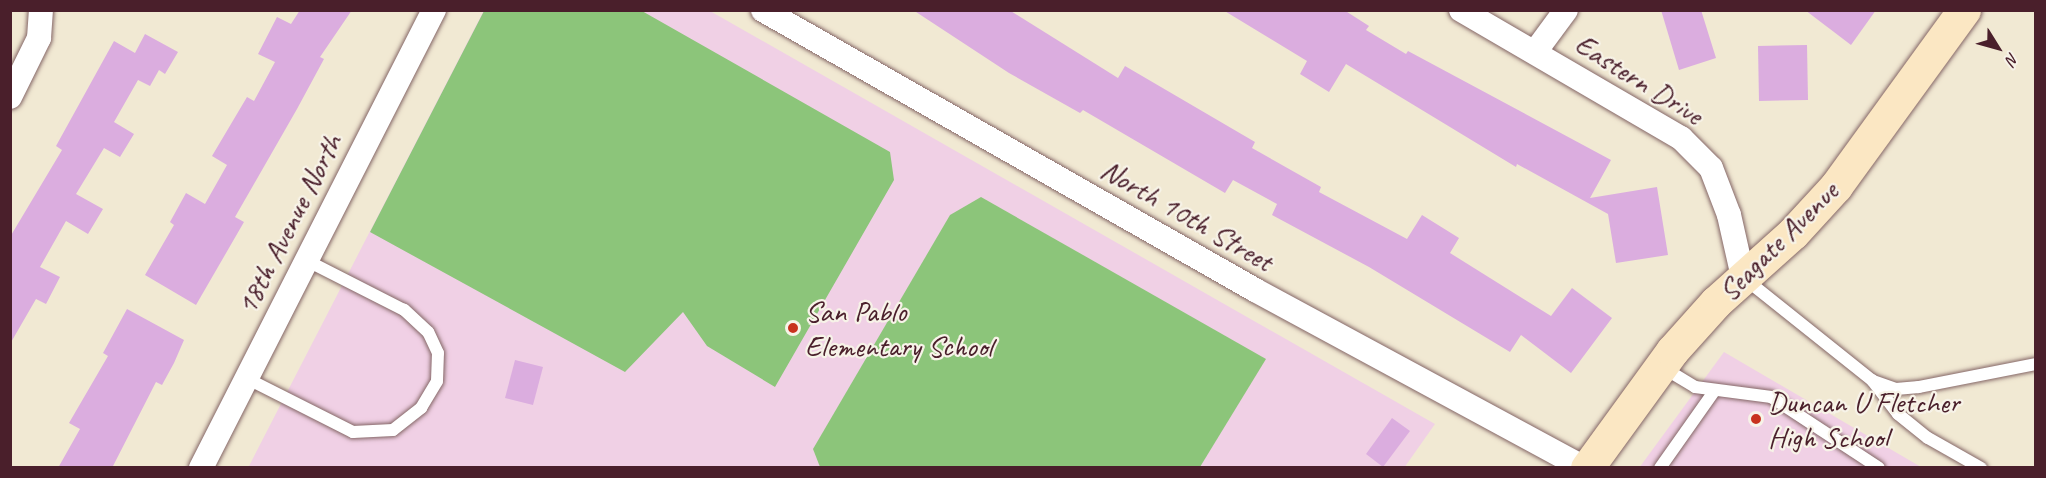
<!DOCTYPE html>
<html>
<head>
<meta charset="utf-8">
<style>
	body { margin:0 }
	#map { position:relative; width:2046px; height:478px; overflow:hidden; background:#f1e9d3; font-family:Caveat,sans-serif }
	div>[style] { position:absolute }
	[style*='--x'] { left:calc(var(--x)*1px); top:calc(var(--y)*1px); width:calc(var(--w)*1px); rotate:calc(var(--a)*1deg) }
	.built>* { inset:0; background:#f0d0e5 }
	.green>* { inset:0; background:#8cc57a }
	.building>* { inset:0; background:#dbaddf }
	.roads { filter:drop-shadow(0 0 2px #846666) drop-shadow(0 0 2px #846666) }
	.lane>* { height:12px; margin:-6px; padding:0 6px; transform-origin:6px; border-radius:6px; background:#fff }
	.street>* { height:24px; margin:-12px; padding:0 12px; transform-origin:12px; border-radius:12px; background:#fff }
	.secondary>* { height:33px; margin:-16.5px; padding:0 16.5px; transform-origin:16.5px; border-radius:16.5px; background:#fbe7c3 }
	.dots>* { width:16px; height:16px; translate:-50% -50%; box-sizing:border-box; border:3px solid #f7f3e8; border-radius:50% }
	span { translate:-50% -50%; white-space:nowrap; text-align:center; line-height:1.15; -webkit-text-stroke:4.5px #f7f3e8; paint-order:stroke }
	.street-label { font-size:30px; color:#4a1f2b }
	.poi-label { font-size:30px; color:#4a1f2b }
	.left { translate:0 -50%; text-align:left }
	.frame { position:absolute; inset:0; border:12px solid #4a1f2b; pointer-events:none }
	.north { position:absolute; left:1968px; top:18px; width:60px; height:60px; -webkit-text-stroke:4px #f7f3e8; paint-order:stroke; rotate:127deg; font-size:16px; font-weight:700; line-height:24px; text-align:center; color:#4a1f2b }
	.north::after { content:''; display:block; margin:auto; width:21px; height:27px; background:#4a1f2b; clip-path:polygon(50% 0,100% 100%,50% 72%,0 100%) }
</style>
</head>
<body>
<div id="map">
	<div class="built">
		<i style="clip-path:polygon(484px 10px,710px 11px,1435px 424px,1404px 468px,248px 468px)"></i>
		<i style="clip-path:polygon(1724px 352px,1921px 467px,1639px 468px)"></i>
	</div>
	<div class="green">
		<i style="clip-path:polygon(484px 11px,642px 11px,890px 152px,894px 180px,775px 387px,707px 346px,683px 312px,625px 372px,370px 232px)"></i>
		<i style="clip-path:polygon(981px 197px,1266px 359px,1200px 467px,820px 467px,813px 449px,950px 215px)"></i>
	</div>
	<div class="building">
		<i style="clip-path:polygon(300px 10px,352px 10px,320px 57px,324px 59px,297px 109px,235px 217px,244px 222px,196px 305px,145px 275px,174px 225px,170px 222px,186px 193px,205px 204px,227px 165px,212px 156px,247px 97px,254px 101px,275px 62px,258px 54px,277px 17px,291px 24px)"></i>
		<i style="clip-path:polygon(913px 10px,1009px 10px,1118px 78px,1125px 66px,1255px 142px,1252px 148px,1321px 187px,1319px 192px,1407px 239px,1422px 215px,1459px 238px,1450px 253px,1551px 316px,1572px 288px,1612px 318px,1571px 373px,1521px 335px,1510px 352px,1369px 267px,1272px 215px,1277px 204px,1233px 180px,1225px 193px,1083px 110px,1080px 113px,1009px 73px)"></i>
		<i style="clip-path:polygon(1223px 10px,1344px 10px,1369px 26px,1366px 30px,1406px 54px,1408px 51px,1611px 160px,1590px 198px,1657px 187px,1668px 255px,1616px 263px,1608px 214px,1517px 164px,1516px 167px,1346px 64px,1329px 92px,1300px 74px,1307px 61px)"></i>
		<i style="clip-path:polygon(1661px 10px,1701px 10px,1716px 58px,1679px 70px)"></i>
		<i style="clip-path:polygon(1805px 10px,1876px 10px,1851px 45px)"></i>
		<i style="clip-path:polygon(145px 34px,178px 52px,165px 74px,159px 70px,150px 86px,138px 80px,114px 122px,134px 134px,120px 157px,104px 148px,76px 194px,103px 209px,88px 234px,66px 221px,40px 267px,60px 277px,46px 304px,36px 299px,10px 344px,10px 237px,62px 150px,56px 146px,114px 41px,135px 53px)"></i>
		<i style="clip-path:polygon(1807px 45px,1808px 100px,1759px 101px,1758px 46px)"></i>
		<i style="clip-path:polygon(127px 309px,184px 340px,174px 363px,162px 385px,156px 382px,112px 468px,58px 468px,80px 429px,69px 423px,108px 356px,103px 353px)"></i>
		<i style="clip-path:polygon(515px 360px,543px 367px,533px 405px,505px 398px)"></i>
		<i style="clip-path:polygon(1392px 418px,1410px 431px,1383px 467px,1366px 454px)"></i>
	</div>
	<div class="roads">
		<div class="lane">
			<i style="--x:1744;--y:278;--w:164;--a:38.6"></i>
			<i style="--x:1872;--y:380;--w:43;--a:52.6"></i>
			<i style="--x:1898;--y:414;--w:38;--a:39"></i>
			<i style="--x:1928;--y:438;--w:61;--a:29.5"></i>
			<i style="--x:1662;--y:367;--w:39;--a:31"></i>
			<i style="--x:1695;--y:387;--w:77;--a:7.5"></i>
			<i style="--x:1771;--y:397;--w:129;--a:33.3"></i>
			<i style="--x:246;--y:378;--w:120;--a:26.8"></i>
			<i style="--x:353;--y:432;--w:40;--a:-2.9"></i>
			<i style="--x:393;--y:430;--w:36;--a:-38"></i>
			<i style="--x:421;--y:408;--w:31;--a:-59"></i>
			<i style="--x:437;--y:381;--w:28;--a:-88"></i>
			<i style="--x:438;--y:353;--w:23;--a:-115"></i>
			<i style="--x:428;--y:332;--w:33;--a:-137"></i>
			<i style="--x:404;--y:310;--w:110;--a:-153"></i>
			<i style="--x:1873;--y:381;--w:24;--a:19"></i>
			<i style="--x:1896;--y:389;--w:23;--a:-5"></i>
			<i style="--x:1919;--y:387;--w:119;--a:-11.1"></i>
			<i style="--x:1660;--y:468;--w:95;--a:-54.8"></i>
		</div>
		<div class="street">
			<i style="--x:763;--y:10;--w:566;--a:29.64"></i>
			<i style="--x:1255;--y:290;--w:374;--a:28.4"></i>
			<i style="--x:1461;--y:10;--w:255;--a:30.2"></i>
			<i style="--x:1681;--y:138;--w:42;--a:45"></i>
			<i style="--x:1711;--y:168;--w:50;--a:69"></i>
			<i style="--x:1729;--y:215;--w:64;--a:77.3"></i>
			<i style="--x:1535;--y:52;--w:52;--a:-53.6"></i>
			<i style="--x:10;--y:97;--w:66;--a:-63.8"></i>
			<i style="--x:39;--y:38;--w:28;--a:-86"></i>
			<i style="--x:201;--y:468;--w:514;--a:-63.04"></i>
		</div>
		<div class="secondary">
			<i style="--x:1587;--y:468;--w:145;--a:-54"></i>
			<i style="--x:1672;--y:351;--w:66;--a:-48.1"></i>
			<i style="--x:1716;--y:302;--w:103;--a:-41.9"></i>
			<i style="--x:1793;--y:233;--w:64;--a:-47.5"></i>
			<i style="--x:1836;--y:186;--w:218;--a:-54"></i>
		</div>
	</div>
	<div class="dots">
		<i style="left:793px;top:328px;background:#c8321e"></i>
		<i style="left:1756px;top:419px;background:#c8321e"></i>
	</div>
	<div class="street-label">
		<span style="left:1639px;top:79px;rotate:32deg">Eastern Drive</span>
		<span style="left:1187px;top:215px;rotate:30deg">North 10th Street</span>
		<span style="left:289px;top:224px;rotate:-63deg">18th Avenue North</span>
		<span style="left:1778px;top:241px;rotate:-45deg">Seagate Avenue</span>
	</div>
	<div class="poi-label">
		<span class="left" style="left:805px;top:328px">San Pablo<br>Elementary School</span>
		<span class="left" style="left:1768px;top:419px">Duncan U Fletcher<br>High School</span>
	</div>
	<div class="frame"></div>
	<div class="north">N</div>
</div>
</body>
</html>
